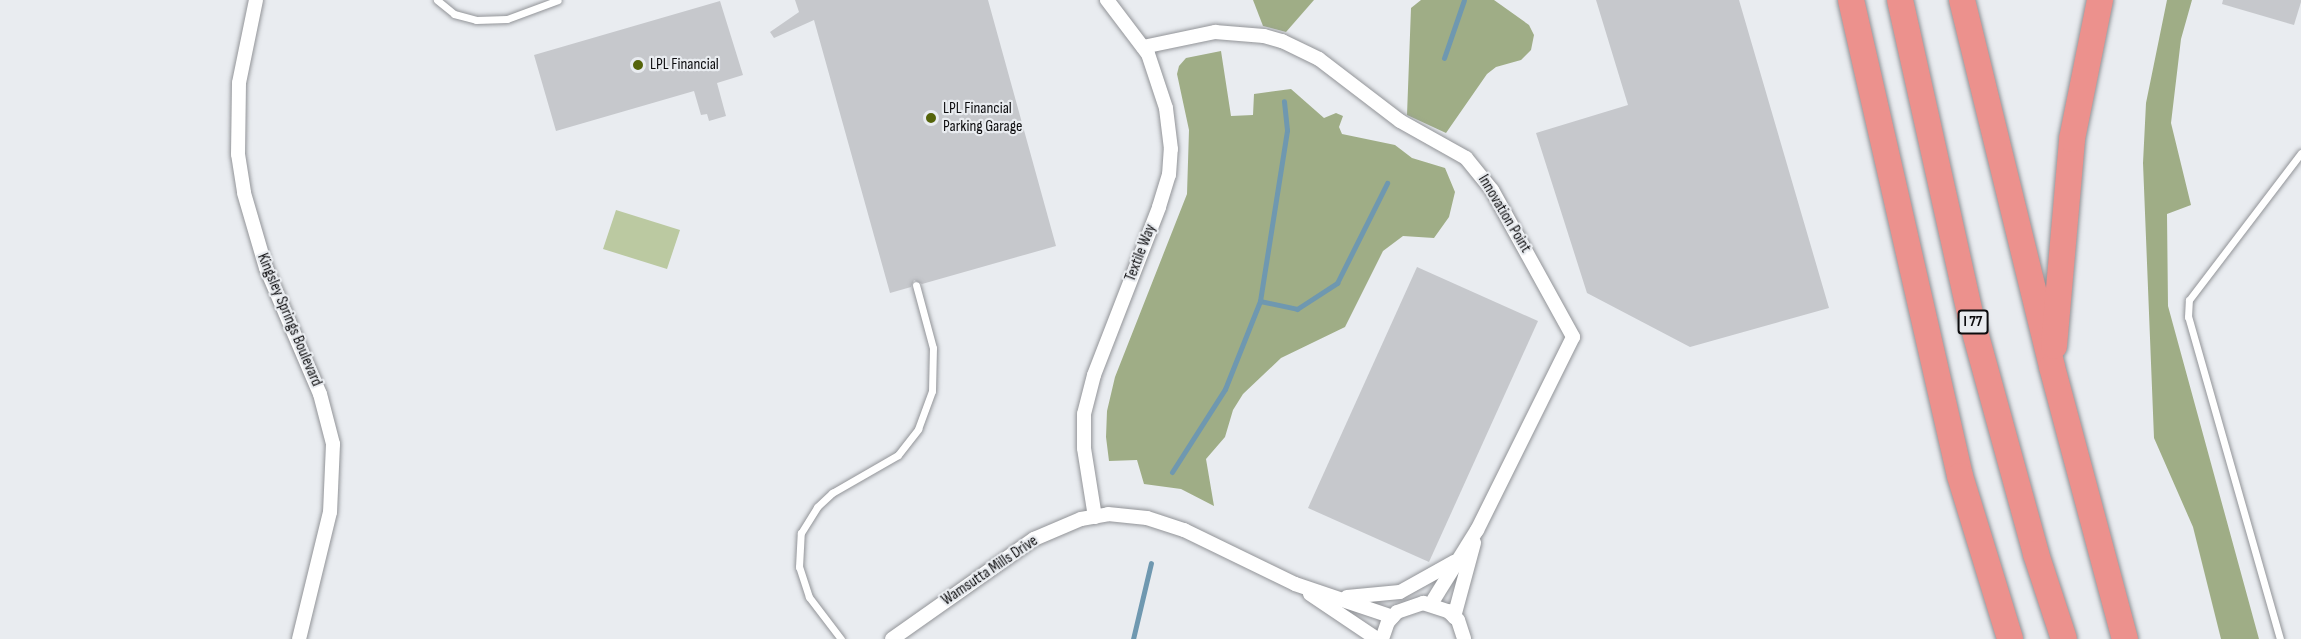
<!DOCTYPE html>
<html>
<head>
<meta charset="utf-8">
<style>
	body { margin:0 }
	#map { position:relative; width:2301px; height:639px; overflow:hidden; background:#e9ecf0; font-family:"Sofia Sans Condensed",sans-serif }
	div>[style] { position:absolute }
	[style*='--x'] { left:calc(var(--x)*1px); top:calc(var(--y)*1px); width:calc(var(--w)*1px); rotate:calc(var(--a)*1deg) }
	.green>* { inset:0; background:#bbc9a1 }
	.forest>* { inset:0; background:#9fad86 }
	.stream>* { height:5px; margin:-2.5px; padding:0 2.5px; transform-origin:2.5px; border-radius:2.5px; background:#6f98b0 }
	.building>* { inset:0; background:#c6c8cc }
	.roads { filter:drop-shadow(0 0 2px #929498) drop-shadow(0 0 2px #929498) }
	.lane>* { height:7px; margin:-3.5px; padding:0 3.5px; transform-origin:3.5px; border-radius:3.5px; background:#fff }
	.street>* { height:14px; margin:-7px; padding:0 7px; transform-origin:7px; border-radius:7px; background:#fff }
	.highway>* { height:26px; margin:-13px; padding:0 13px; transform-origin:13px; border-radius:13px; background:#ec918d }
	.dots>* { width:16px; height:16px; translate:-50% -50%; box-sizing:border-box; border:3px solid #e9ecf0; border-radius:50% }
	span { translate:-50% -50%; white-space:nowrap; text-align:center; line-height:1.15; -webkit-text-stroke:4.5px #e9ecf0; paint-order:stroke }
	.shield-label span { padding:2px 4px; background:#e9ecf0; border:2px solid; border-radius:4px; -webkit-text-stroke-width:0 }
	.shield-label { font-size:15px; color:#0c0c0e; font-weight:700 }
	.poi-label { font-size:16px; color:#0c0c0e }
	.left { translate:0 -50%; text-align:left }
	.street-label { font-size:16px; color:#0c0c0e }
</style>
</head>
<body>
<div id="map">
	<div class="green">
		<i style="clip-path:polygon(616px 210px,680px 230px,667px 269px,603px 249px)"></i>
	</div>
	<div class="forest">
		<i style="clip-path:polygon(1253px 0,1314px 0,1286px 32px,1263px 26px)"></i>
		<i style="clip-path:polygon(1421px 0,1494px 0,1529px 25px,1534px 35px,1531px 50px,1521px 60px,1496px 67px,1487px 74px,1446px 133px,1407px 115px,1411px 8px)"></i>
		<i style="clip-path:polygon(2167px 0,2192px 0,2181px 39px,2171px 123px,2191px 205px,2167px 214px,2168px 306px,2259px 639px,2221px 639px,2193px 527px,2154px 438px,2143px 163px,2146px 103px)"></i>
		<i style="clip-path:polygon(1221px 51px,1231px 116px,1253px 115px,1254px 94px,1291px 89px,1324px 118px,1336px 113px,1343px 116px,1339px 127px,1342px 134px,1395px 145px,1412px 158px,1445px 168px,1455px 192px,1449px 217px,1434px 238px,1403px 236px,1383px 251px,1345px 327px,1281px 358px,1243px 394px,1233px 410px,1225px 437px,1206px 459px,1214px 506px,1181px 489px,1144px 484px,1137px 460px,1109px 461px,1106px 437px,1107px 411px,1115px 377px,1187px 194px,1189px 130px,1177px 74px,1179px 66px,1186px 58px)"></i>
	</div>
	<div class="stream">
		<i style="--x:1444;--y:58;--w:61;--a:-71"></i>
		<i style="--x:1260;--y:301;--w:38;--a:12"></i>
		<i style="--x:1297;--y:309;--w:48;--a:-33"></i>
		<i style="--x:1337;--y:283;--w:112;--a:-63.4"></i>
		<i style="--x:1172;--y:472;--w:98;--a:-57.4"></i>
		<i style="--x:1225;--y:389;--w:95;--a:-68.3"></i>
		<i style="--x:1260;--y:301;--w:173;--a:-81"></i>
		<i style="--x:1287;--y:130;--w:29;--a:-96"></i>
		<i style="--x:1133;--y:639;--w:78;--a:-76.7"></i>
	</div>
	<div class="building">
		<i style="clip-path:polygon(795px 0,988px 0,1056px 246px,922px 284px,914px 280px,911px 287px,890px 293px,814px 20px,774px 38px,770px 32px,799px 12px)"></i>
		<i style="clip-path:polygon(1596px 0,1739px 0,1829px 308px,1690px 347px,1587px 293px,1536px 133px,1628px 105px)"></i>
		<i style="clip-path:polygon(2223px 0,2301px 0,2301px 2px,2294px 25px,2222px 4px)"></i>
		<i style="clip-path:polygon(720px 1px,743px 75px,717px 83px,726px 116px,709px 121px,707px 114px,701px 115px,694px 91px,556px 131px,534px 55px)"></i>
		<i style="clip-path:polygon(1417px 267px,1538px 321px,1429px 562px,1308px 508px)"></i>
	</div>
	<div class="roads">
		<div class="lane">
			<i style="--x:437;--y:0;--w:22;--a:39"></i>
			<i style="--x:454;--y:14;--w:23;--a:15"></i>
			<i style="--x:476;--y:20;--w:31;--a:-2"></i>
			<i style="--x:507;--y:19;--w:54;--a:-20.4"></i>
			<i style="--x:841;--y:639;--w:53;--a:-127.3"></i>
			<i style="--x:809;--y:597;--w:32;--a:-108"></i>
			<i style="--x:799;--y:567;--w:34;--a:-87"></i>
			<i style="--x:801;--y:533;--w:31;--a:-58"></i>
			<i style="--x:817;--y:507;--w:21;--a:-43"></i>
			<i style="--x:832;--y:493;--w:76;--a:-29.9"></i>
			<i style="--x:898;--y:455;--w:33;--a:-52"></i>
			<i style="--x:918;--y:429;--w:40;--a:-69.8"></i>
			<i style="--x:932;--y:391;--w:43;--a:-88.7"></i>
			<i style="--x:933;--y:348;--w:65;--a:-105.1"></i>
			<i style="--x:2280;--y:639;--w:335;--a:-105.9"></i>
			<i style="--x:2188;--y:317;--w:17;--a:-87"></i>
			<i style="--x:2189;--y:300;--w:185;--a:-52.7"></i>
		</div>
		<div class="street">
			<i style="--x:256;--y:0;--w:85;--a:101.6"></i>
			<i style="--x:239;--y:83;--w:71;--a:90.8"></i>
			<i style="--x:238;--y:154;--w:39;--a:81"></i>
			<i style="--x:244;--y:193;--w:78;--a:73.7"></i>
			<i style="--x:266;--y:268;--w:137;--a:66.8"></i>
			<i style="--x:320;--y:394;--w:52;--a:75.4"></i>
			<i style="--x:333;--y:444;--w:68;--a:92.5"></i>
			<i style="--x:330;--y:512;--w:131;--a:103.7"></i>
			<i style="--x:1143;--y:47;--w:74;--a:-11.8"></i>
			<i style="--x:1215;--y:32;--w:49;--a:4.7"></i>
			<i style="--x:1264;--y:36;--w:19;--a:16"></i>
			<i style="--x:1282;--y:41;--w:41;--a:25.9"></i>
			<i style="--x:1319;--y:59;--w:102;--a:37.4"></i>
			<i style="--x:1400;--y:121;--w:76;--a:29.3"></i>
			<i style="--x:1466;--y:158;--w:41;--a:50.9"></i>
			<i style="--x:1492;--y:190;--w:168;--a:61.1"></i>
			<i style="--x:1573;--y:337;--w:216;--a:116.4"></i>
			<i style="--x:1477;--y:530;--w:87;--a:121.9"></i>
			<i style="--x:1095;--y:517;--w:70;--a:-99.1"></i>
			<i style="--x:1084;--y:448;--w:34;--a:-90"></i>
			<i style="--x:1084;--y:414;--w:40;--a:-75.6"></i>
			<i style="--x:1094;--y:375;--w:180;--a:-68.8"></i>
			<i style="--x:1159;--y:207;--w:34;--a:-73"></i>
			<i style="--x:1169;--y:175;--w:26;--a:-86"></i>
			<i style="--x:1171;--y:149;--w:41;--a:-97"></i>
			<i style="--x:1166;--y:108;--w:57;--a:-108.4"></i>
			<i style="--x:1148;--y:54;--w:68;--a:-127.2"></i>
			<i style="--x:1310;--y:594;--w:81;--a:33.9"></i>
			<i style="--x:1347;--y:597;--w:53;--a:-5.4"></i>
			<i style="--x:1400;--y:592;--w:62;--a:-29.1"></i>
			<i style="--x:1454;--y:617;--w:77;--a:-74.9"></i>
			<i style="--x:892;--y:639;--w:174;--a:-35.2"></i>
			<i style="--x:1034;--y:539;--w:51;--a:-23.1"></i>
			<i style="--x:1081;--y:519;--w:27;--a:-10"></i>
			<i style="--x:1108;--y:514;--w:39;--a:6"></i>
			<i style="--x:1147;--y:518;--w:39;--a:18"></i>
			<i style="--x:1184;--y:530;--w:123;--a:25.9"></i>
			<i style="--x:1295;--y:584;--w:103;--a:18.6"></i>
			<i style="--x:1382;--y:639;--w:18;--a:-71"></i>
			<i style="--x:1388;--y:622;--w:13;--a:-48"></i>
			<i style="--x:1397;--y:612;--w:28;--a:-19"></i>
			<i style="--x:1423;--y:603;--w:26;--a:18"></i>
			<i style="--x:1448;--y:611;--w:13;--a:42"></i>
			<i style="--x:1458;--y:620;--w:20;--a:72"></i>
		</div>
		<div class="highway">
			<i style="--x:1851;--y:0;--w:488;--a:77.1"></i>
			<i style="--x:1960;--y:476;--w:170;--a:72.9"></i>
			<i style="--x:1900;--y:0;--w:322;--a:77.4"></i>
			<i style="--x:1970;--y:314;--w:249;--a:74.6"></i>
			<i style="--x:2036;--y:554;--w:89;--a:71.8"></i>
			<i style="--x:1962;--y:0;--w:378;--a:76.2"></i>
			<i style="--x:2052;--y:367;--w:282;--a:75"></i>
			<i style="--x:2054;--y:346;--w:208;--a:-85"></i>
			<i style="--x:2072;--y:139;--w:142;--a:-78.6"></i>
		</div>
	</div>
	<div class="dots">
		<i style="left:638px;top:65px;background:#55640a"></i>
		<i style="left:931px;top:118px;background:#55640a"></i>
	</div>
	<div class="shield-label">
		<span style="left:1973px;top:322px">I 77</span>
	</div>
	<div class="poi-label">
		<span class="left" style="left:650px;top:65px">LPL Financial</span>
		<span class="left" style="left:943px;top:118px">LPL Financial<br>Parking Garage</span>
	</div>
	<div class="street-label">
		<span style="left:1504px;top:214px;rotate:59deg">Innovation Point</span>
		<span style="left:1141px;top:253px;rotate:-69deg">Textile Way</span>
		<span style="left:289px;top:320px;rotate:67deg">Kingsley Springs Boulevard</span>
		<span style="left:990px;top:571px;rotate:-34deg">Wamsutta Mills Drive</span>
	</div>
</div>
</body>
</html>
